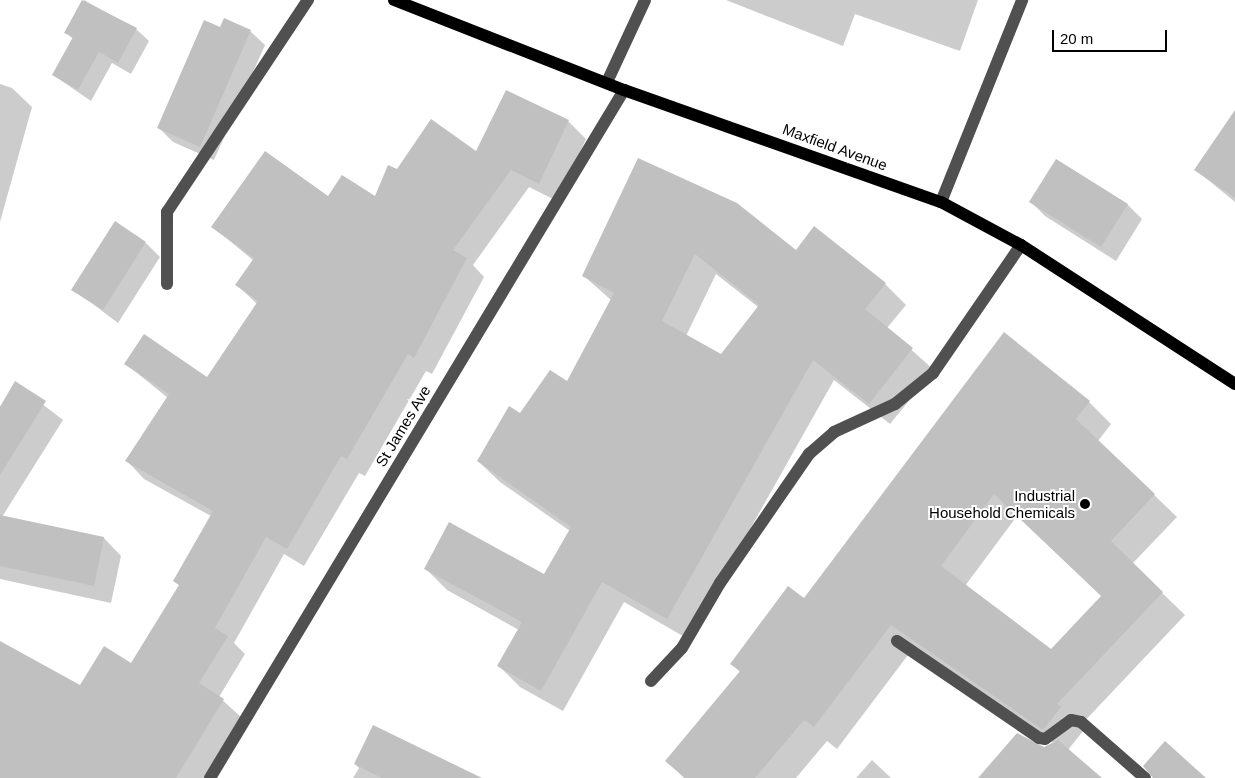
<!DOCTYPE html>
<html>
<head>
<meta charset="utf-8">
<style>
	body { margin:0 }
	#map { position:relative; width:1235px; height:778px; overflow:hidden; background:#fff; font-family:Helvetica,sans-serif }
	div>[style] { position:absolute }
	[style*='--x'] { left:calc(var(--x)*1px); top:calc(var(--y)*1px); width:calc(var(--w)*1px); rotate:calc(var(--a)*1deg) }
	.shadow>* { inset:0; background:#0003 }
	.building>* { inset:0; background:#c0c0c0 }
	.minor>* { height:12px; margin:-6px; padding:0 6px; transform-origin:6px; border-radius:6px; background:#505050 }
	.major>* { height:12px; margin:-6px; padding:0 6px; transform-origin:6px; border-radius:6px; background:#000 }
	.dots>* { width:14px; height:14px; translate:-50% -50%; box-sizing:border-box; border:2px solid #fff; border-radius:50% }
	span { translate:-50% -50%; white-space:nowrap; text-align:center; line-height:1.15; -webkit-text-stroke:4px #fff; paint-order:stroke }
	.street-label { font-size:15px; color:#000 }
	.poi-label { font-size:15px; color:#000 }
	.right { translate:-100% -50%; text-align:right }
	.scale { position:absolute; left:1052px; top:30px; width:115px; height:22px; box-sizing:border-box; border:2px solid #000; border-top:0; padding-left:6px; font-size:15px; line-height:18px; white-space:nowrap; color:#000; -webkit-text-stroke:4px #fff; paint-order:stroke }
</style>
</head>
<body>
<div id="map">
	<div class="shadow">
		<i style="clip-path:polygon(84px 0,136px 29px,149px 41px,131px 74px,112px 63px,91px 101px,53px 75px,73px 39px,66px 33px)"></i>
		<i style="clip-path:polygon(726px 0,978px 0,960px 51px,855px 14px,843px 46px)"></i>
		<i style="clip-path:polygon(221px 28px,250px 31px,265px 45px,214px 160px,173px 142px,159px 128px)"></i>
		<i style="clip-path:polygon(0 84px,12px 88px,32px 107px,0 222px)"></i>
		<i style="clip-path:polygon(568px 121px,586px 139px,557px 201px,529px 187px,473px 265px,484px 277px,432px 374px,426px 371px,365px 476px,359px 473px,304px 566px,284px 554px,234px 643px,245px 654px,219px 697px,241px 717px,204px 778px,0 778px,0 642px,80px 686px,131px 665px,180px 586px,174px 581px,211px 516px,144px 479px,127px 461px,168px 398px,126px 364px,208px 378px,257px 304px,237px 285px,254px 261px,213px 227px,329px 198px,376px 198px,397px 170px,476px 153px)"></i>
		<i style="clip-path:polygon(1235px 122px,1235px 202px,1196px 170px)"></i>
		<i style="clip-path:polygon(evenodd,639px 160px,796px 251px,885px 284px,906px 305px,887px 328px,934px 370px,890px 424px,834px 380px,688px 639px,624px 602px,563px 711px,520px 687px,499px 666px,519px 630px,447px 590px,426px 569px,545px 576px,570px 531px,500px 482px,478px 461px,521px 414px,567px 383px,611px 300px,584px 276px,639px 160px,716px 274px,758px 307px,721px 355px,686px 336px,716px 274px)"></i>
		<i style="clip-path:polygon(1057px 160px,1128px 205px,1142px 219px,1116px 261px,1045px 216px,1031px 202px)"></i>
		<i style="clip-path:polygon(146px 243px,160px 257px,118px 323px,73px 289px)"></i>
		<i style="clip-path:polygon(15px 383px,63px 420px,2px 517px,104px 538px,121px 556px,111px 603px,0 579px,0 407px)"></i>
		<i style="clip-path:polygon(evenodd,1089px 402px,1111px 424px,1098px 441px,1177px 517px,1132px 564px,1185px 615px,1079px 727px,1083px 731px,1068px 750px,1100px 778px,980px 778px,1054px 743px,914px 647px,837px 749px,827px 741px,796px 778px,684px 778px,667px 761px,741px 673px,731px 663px,805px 600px,1089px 402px,1017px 516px,1102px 596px,1051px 650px,965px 586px,1017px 516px)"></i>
		<i style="clip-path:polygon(872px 760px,891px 778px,856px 778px)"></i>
		<i style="clip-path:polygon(355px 764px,479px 778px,353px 778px,359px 768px)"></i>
	</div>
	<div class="building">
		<i style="clip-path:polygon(82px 0,137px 28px,118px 63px,99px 52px,78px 90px,52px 75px,73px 37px,64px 33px)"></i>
		<i style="clip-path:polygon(224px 18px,251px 30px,200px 147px,157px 128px,204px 20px,220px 27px)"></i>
		<i style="clip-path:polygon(506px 90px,569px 120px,539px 184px,511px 170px,453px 250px,467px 258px,414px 358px,408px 354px,347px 459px,341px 456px,287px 549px,266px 537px,215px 628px,228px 636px,199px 683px,224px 699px,176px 778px,0 778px,0 641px,80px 685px,104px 646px,131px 663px,179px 585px,173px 581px,213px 511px,125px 461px,169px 394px,124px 364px,144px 334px,207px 377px,258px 301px,235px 285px,254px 258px,211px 227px,265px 151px,328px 196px,342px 175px,375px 196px,388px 165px,397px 169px,431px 119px,476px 151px)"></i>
		<i style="clip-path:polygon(1235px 110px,1235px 198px,1194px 170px)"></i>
		<i style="clip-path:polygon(evenodd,638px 158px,737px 203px,796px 250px,814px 226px,886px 283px,865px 309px,913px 348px,869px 404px,813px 360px,667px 619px,602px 582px,541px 691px,497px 666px,522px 622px,424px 569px,449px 522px,544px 574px,571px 527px,477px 461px,509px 406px,520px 413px,550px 370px,567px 381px,614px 293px,582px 276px,638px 158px,695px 254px,759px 305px,721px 354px,662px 321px,695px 254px)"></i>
		<i style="clip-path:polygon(1056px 159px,1128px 204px,1101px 247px,1029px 202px)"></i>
		<i style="clip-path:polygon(115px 221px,146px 242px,103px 310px,71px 290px)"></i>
		<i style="clip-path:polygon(evenodd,1004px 332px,1090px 401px,1076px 419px,1155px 494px,1111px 541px,1163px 592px,1057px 704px,1061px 707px,1043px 730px,891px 625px,814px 727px,804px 720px,755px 778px,685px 778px,665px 761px,740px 671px,730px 664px,788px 586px,804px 598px,1004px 332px,994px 494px,1101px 596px,1051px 649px,941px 566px,994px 494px)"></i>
		<i style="clip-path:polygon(15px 381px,46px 401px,0 475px,0 407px)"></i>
		<i style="clip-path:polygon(0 515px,104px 537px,94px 586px,0 566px)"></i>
		<i style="clip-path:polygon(373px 725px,482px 778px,382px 778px,354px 764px)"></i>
		<i style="clip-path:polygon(1017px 733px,1044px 747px,1058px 740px,1102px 778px,978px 778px)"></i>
		<i style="clip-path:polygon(1165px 741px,1206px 778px,1153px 778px,1143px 766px)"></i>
	</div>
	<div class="minor">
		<i style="--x:607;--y:82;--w:90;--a:-65.1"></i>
		<i style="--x:941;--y:202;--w:218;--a:-68.1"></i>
		<i style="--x:167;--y:284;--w:72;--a:-90"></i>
		<i style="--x:167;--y:212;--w:255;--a:-56.4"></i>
		<i style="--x:897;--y:641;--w:172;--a:34.3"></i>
		<i style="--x:1039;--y:738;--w:6;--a:9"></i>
		<i style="--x:1045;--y:739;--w:32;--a:-36"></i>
		<i style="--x:1071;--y:720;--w:10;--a:11"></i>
		<i style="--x:1081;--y:722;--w:85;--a:41.2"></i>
		<i style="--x:651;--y:681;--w:45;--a:-46.8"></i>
		<i style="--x:682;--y:648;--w:75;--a:-59.7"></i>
		<i style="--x:720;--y:583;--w:157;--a:-55.4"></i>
		<i style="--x:809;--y:454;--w:33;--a:-41"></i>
		<i style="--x:834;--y:432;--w:67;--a:-24.7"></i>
		<i style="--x:895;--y:404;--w:49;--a:-39.2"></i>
		<i style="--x:933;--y:373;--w:155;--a:-55.5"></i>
		<i style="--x:210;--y:778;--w:803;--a:-58.96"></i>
	</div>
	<div class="major">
		<i style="--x:394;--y:0;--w:247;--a:21.4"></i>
		<i style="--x:624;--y:90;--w:336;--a:19.5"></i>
		<i style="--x:941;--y:202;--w:91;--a:28.3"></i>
		<i style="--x:1021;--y:245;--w:255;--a:33"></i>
	</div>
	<div class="dots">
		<i style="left:1085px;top:504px;background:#000"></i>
	</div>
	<div class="street-label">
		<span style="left:835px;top:147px;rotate:20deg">Maxfield Avenue</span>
		<span style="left:403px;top:426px;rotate:-59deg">St James Ave</span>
	</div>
	<div class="poi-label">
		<span class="right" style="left:1075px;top:504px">Industrial<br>Household Chemicals</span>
	</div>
	<div class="scale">20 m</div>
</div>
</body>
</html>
